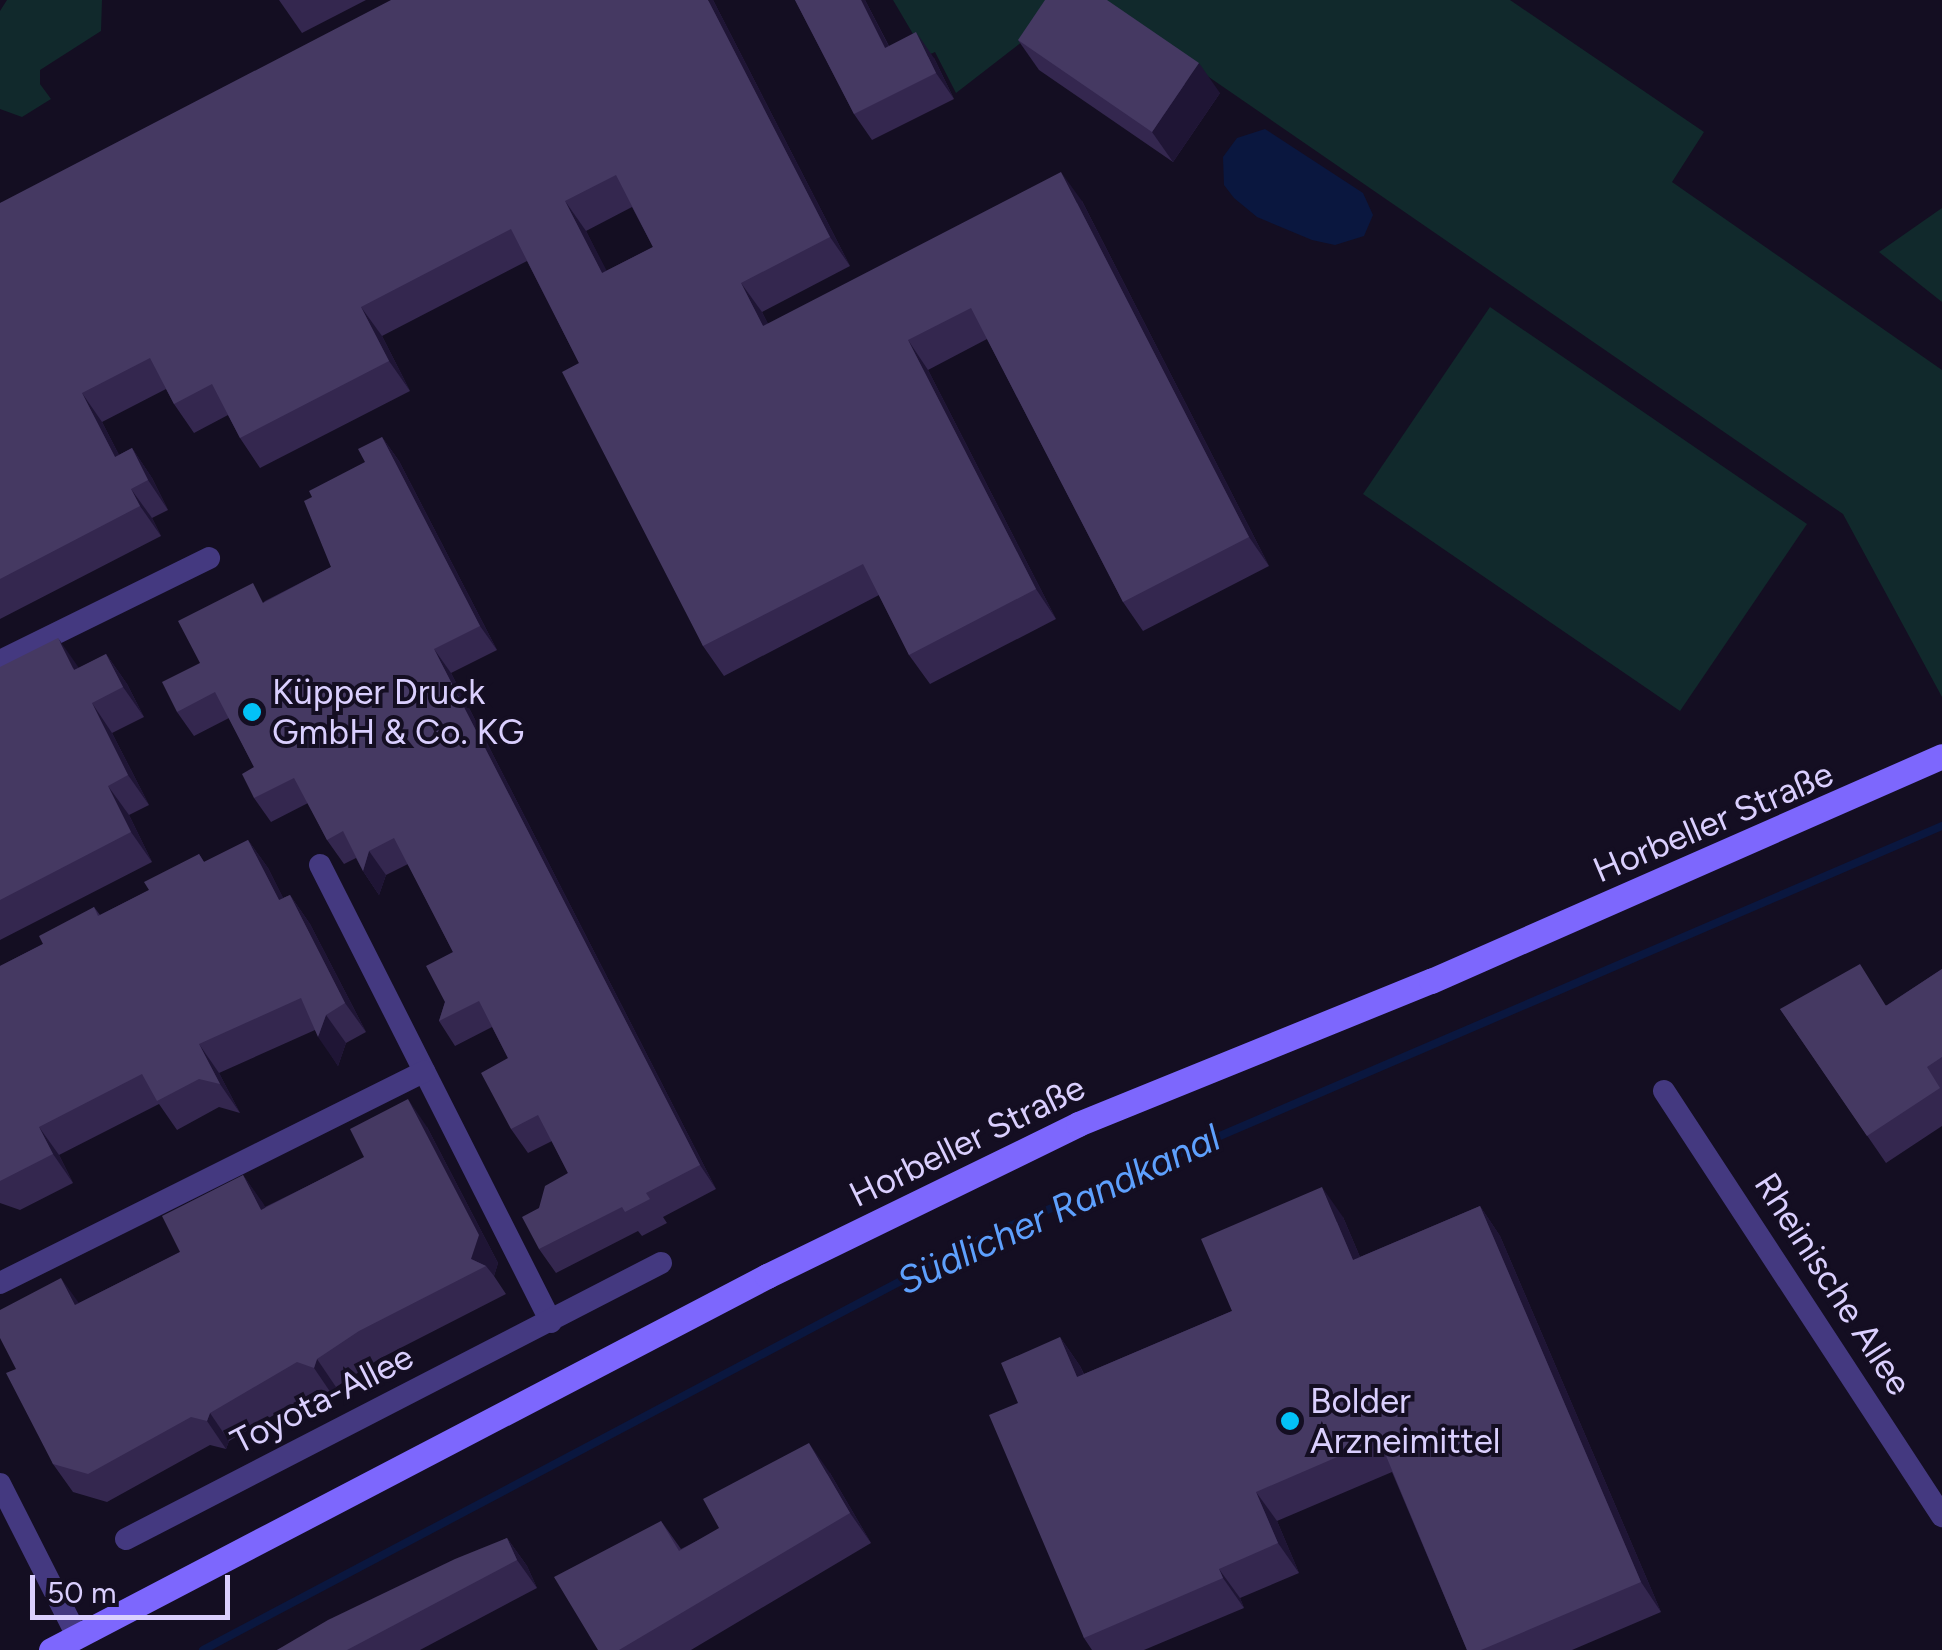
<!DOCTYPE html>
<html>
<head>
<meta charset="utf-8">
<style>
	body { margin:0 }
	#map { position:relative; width:1942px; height:1650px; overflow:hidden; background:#140e22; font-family:Figtree,sans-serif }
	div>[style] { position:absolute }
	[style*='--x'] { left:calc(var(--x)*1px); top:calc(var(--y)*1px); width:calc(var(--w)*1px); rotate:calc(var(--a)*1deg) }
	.green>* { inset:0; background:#11292c }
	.water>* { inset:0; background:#0a173f }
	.stream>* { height:8px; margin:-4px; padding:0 4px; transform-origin:4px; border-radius:4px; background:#0a173f }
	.minor>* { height:22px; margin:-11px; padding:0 11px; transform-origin:11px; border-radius:11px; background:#443980 }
	.secondary>* { height:25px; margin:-12.5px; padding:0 12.5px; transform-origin:12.5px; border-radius:12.5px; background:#7d67fd }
	.wall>* { inset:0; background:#34274f }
	.shaded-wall>* { inset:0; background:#1f1535 }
	.building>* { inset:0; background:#453962 }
	.dots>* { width:28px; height:28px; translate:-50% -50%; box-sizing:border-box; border:5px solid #140e22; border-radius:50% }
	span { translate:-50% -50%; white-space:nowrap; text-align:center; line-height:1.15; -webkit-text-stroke:8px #140e22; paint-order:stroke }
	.poi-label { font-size:35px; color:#dacffe }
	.left { translate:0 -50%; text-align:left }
	.street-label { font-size:35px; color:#dacffe }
	.water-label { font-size:38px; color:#5ea0fd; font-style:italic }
	.scale { position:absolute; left:30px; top:1575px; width:200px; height:45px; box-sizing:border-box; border:5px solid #dacffe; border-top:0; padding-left:12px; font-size:30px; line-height:35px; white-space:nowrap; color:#dacffe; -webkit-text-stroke:8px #140e22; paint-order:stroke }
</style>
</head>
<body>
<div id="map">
	<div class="green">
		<i style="clip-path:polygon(7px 0,102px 0,101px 31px,40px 70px,40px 84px,51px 99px,22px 117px,0 109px,0 11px)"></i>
		<i style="clip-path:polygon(893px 0,1076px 0,956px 93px,935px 52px,926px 56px)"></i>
		<i style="clip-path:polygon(1097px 0,1510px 0,1704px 132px,1672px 182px,1942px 370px,1942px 697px,1843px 514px)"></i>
		<i style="clip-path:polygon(1942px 208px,1942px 302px,1879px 252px)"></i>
		<i style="clip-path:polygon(1490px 307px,1807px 524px,1680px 711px,1363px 494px)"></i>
	</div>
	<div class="water">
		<i style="clip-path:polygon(1265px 129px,1363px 193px,1373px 215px,1364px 236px,1335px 245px,1312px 240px,1257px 217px,1234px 198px,1224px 185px,1223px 157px,1237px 138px)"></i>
	</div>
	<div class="stream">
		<i style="--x:203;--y:1650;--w:881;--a:-27.87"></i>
		<i style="--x:982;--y:1238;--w:1045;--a:-23.23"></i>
	</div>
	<div class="minor">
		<i style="--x:0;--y:661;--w:233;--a:-26.2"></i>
		<i style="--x:320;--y:865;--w:512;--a:63.18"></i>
		<i style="--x:1664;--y:1091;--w:508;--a:56.81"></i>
		<i style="--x:0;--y:1283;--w:474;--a:-26.5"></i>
		<i style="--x:0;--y:1484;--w:170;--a:63.1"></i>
		<i style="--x:126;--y:1539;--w:602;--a:-27.29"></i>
	</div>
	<div class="secondary">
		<i style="--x:51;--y:1650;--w:808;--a:-27.58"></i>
		<i style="--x:767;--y:1276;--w:346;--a:-26"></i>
		<i style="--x:1078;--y:1124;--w:381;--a:-22.1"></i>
		<i style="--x:1431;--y:981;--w:558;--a:-23.76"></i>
	</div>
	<div class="wall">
		<i style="clip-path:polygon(279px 0,366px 0,302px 33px)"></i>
		<i style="clip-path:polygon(evenodd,713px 0,850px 266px,762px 312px,768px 324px,1082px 201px,1269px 566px,1143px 631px,1123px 602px,987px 339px,928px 370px,1056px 619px,930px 684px,909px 655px,879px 595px,724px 676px,703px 646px,579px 363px,527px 261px,382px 336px,410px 391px,260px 468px,240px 438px,228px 415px,194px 433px,174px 404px,166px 389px,102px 422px,119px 455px,132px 448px,152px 478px,168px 510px,152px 518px,161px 536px,0 619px,0 203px,713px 0,632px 207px,653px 247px,606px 271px,586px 231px,632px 207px)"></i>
		<i style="clip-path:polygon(795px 0,865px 0,889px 46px,934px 58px,954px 99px,872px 140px,854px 114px)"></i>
		<i style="clip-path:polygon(1018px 40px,1220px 93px,1173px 162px,1039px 70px)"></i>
		<i style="clip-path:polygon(382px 437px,399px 461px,497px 650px,451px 673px,716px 1189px,663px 1217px,667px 1223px,642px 1236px,638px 1231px,556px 1273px,539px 1249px,539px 1208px,568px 1173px,552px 1141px,528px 1153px,511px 1129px,508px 1058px,492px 1027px,455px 1046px,439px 1021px,445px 1002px,453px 952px,408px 864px,386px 875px,379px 895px,363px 871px,356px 858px,344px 864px,327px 840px,308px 803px,271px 822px,254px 798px,254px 767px,229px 718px,194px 736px,177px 712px,200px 663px,265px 601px,331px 567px,365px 462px)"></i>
		<i style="clip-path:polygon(106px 654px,127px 684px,144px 717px,112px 733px,149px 805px,129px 815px,152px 862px,0 940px,0 667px,79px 668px)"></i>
		<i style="clip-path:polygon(248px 840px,268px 868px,283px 898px,290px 895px,310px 924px,366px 1032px,346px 1043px,338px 1066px,315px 1030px,219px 1073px,240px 1113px,219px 1107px,177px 1130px,159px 1104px,59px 1155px,73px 1183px,20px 1210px,0 1203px,0 966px,43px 944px,94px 907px,100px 915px,149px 890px,199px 854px,204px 862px)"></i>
		<i style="clip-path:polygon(1942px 969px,1942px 1126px,1886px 1163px,1780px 1009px,1887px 1005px)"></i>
		<i style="clip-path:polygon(427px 1127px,498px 1263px,494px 1276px,506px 1294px,379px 1359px,336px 1387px,333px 1396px,317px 1390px,229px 1441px,226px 1449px,210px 1445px,107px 1502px,73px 1492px,53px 1464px,16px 1369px,79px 1303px,180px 1252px,243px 1175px,265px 1207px)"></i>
		<i style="clip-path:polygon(1480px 1206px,1500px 1236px,1661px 1612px,1572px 1650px,1467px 1650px,1392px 1472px,1277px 1521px,1299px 1573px,1240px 1598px,1244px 1608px,1144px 1650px,1092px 1650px,1084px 1638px,1018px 1403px,1060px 1337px,1080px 1366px,1084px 1374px,1232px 1311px,1343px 1217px,1360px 1257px)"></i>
		<i style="clip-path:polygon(830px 1473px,871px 1543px,691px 1650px,598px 1650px,661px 1521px,681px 1549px)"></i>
		<i style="clip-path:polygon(507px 1538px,527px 1566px,537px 1588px,420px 1650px,277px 1650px)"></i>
	</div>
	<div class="shaded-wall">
		<i style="clip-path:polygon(708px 0,713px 0,850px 266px,830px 237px)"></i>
		<i style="clip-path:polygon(861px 0,865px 0,903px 74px,885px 48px)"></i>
		<i style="clip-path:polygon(916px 32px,934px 58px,954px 99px,936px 73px)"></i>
		<i style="clip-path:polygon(1199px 63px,1220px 93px,1173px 162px,1152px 132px)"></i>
		<i style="clip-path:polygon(1061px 172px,1082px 201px,1269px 566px,1249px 537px)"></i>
		<i style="clip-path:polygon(565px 201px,586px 231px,623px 302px,602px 273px)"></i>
		<i style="clip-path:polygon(741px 283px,762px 312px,784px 355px,763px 326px)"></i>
		<i style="clip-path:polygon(361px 307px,382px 336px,410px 391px,389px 361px)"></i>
		<i style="clip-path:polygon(908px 340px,928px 370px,1056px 619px,1036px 589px)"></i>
		<i style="clip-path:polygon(82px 393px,102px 422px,135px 486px,115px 457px)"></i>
		<i style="clip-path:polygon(382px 437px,399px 461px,497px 650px,480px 626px)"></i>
		<i style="clip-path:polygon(132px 448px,152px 478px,168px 510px,148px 480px)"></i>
		<i style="clip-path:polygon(131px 489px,152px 518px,161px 536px,140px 506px)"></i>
		<i style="clip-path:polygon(58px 638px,79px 668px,74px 670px)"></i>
		<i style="clip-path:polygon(434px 649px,451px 673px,716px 1189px,700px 1165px)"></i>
		<i style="clip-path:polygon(106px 654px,127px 684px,144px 717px,123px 687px)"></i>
		<i style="clip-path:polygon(92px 703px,112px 733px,149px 805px,128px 775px)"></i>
		<i style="clip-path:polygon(108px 786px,129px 815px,152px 862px,131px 832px)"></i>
		<i style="clip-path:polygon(248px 840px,268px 868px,299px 929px,279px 900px)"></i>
		<i style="clip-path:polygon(369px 851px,386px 875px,379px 895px,363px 871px)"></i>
		<i style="clip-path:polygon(290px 895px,310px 924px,366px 1032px,345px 1003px)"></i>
		<i style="clip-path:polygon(326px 1015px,346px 1043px,338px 1066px,318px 1037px)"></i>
		<i style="clip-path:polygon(199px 1044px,219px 1073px,240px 1113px,220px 1084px)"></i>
		<i style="clip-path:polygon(408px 1099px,427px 1127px,498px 1263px,494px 1276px,486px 1266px,471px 1259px)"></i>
		<i style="clip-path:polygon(39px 1127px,59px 1155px,73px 1183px,53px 1154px)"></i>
		<i style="clip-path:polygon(243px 1175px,263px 1203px,280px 1237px,261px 1210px)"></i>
		<i style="clip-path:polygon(1322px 1187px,1343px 1217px,1374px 1290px,1353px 1260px)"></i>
		<i style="clip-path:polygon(1480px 1206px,1500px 1236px,1661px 1612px,1641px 1582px)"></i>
		<i style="clip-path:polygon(61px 1278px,81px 1306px,75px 1305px)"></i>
		<i style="clip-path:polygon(1060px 1337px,1080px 1366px,1098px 1407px,1077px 1377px)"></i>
		<i style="clip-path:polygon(317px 1359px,336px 1387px,333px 1396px,314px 1368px)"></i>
		<i style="clip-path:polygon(210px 1413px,229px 1441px,226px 1449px,207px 1421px)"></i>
		<i style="clip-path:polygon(809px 1443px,830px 1473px,871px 1543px,850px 1513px)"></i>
		<i style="clip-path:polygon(1256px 1492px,1277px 1521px,1299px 1573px,1278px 1543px)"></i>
		<i style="clip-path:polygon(507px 1538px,527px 1566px,537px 1588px,517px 1560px)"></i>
		<i style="clip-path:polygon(1219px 1569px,1240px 1598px,1244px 1608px,1223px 1578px)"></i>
	</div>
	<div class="building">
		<i style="clip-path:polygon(evenodd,391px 0,708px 0,830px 237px,741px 283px,763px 326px,1061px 172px,1249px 537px,1123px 602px,971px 308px,908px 340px,1036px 589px,909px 655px,863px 564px,703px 646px,562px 372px,579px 363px,511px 229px,361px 307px,389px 361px,240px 438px,212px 384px,174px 404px,150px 358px,82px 393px,115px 457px,132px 448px,148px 480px,131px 489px,140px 506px,0 579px,0 203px,391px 0,616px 175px,653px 247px,602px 273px,565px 201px,616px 175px)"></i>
		<i style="clip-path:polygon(795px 0,861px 0,885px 48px,916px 32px,936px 73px,854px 114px)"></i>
		<i style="clip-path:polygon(1045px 0,1107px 0,1199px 63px,1152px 132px,1018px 40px)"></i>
		<i style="clip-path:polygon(382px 437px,480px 626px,434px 649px,700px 1165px,646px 1193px,650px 1199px,625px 1212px,622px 1207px,539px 1249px,522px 1217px,539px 1208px,545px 1186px,568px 1173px,538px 1115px,511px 1129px,481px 1073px,508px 1058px,479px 1001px,439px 1021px,445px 1002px,426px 966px,453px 952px,394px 838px,369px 851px,363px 871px,343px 831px,327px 840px,294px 778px,254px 798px,242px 774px,254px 767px,215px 692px,177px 712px,162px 682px,200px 663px,178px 621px,253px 583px,263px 603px,331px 567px,304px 501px,312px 497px,309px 491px,365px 462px,358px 449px)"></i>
		<i style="clip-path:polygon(58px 638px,74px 670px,106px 654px,123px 687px,92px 703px,128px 775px,108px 786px,131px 832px,0 900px,0 667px)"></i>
		<i style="clip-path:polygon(248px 840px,279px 900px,290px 895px,345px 1003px,326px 1015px,318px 1037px,301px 998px,199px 1044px,220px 1084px,199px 1079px,157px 1101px,142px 1074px,39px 1127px,53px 1154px,0 1181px,0 966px,43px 944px,39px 936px,94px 907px,98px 916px,149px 890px,144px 882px,199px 854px,204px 862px)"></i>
		<i style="clip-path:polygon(1860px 964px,1886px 1006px,1942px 969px,1942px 1057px,1927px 1067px,1940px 1088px,1867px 1136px,1780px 1009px)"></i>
		<i style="clip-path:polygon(408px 1099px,479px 1235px,471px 1259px,486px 1266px,359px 1331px,317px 1359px,314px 1368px,297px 1362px,210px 1413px,207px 1421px,191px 1417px,88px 1474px,53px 1464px,6px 1373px,16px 1369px,0 1338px,0 1310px,61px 1278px,75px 1305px,180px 1252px,162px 1216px,243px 1175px,261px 1210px,364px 1157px,350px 1129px)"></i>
		<i style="clip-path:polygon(1322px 1187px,1353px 1260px,1480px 1206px,1641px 1582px,1481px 1650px,1467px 1650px,1379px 1439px,1256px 1492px,1278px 1543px,1219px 1569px,1223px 1578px,1084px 1638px,989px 1415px,1018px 1403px,1001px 1363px,1060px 1337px,1077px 1377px,1232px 1311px,1201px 1239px)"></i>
		<i style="clip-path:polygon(809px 1443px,850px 1513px,619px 1650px,598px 1650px,554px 1577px,661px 1521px,679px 1551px,719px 1528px,703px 1499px)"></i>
		<i style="clip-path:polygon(507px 1538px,517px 1560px,347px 1650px,277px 1650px,328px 1620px,455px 1559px)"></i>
	</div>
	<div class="dots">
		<i style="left:252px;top:712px;background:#03c1f7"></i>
		<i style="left:1290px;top:1421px;background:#03c1f7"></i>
	</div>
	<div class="poi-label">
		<span class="left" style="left:272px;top:712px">Küpper Druck<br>GmbH &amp; Co. KG</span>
		<span class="left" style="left:1310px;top:1421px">Bolder<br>Arzneimittel</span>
	</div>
	<div class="street-label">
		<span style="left:1713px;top:822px;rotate:-23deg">Horbeller Straße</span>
		<span style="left:967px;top:1141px;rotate:-26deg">Horbeller Straße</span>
		<span style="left:1833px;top:1284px;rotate:57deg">Rheinische Allee</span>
		<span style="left:322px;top:1399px;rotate:-27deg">Toyota-Allee</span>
	</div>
	<div class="water-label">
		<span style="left:1059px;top:1210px;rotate:-25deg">Südlicher Randkanal</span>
	</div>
	<div class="scale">50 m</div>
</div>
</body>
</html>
